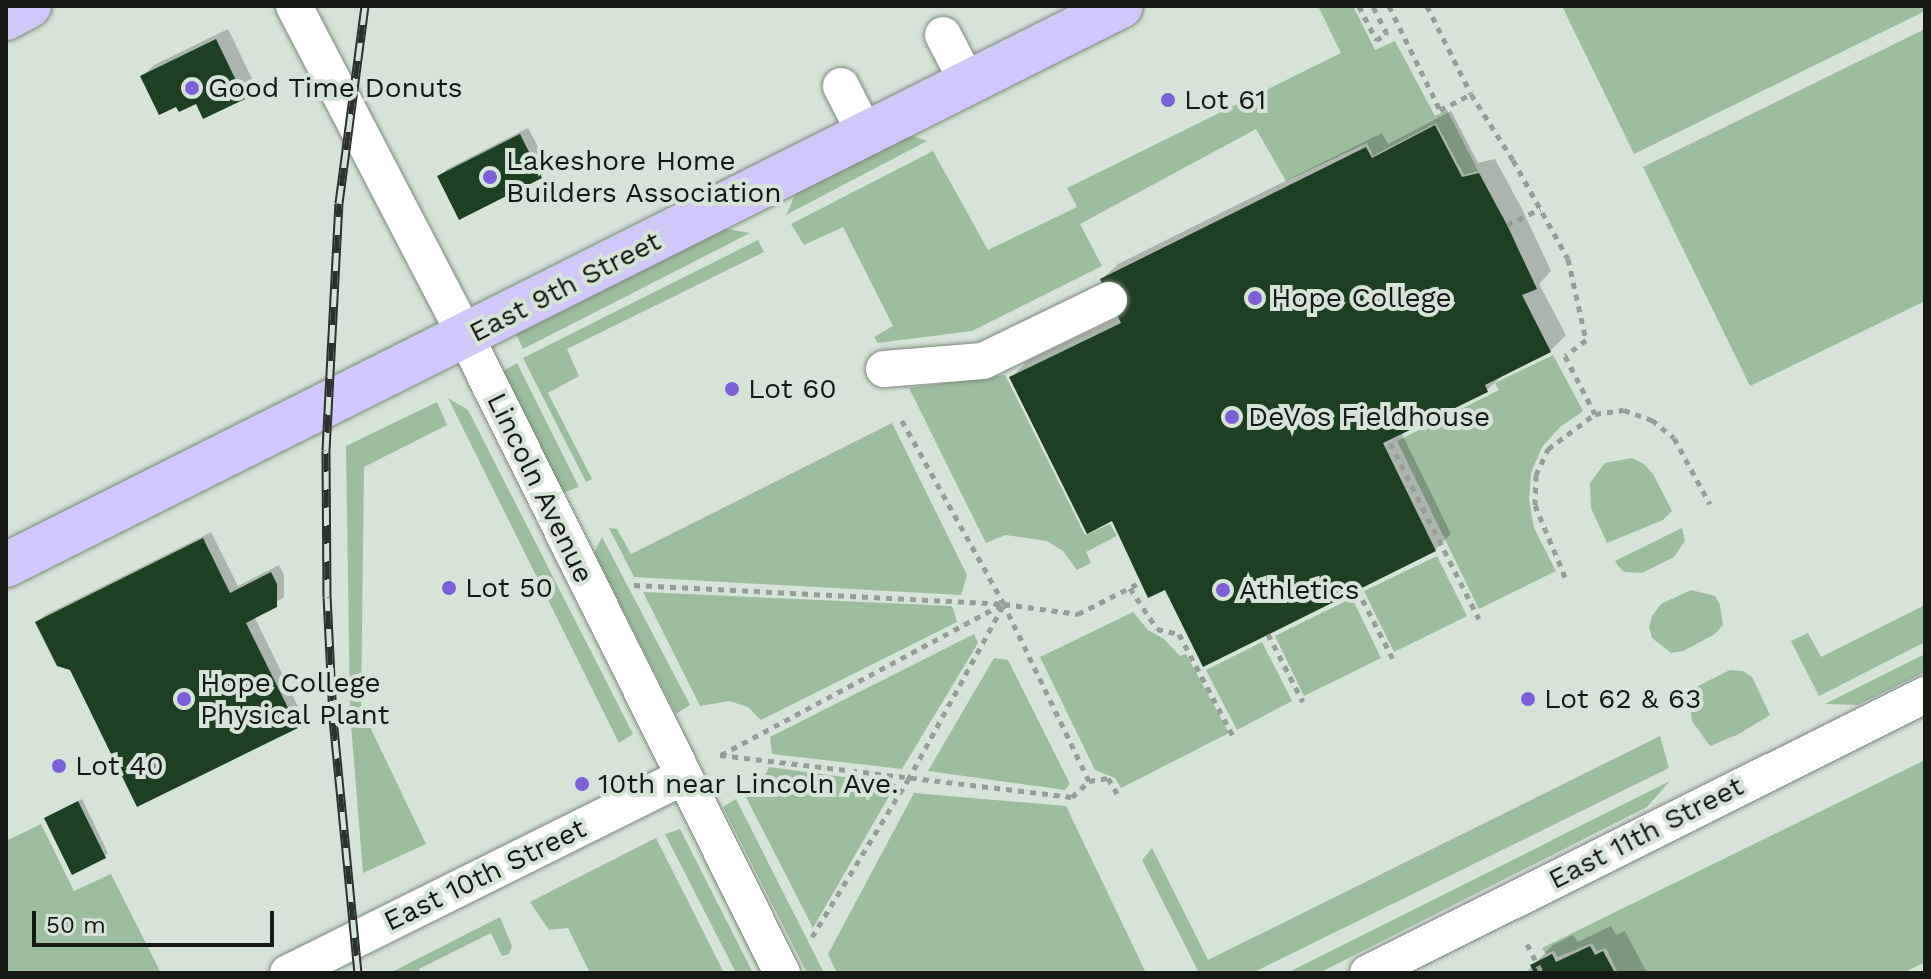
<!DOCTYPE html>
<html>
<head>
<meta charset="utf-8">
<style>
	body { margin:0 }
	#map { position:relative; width:1931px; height:979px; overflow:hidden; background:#d6e3d7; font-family:"Work Sans",sans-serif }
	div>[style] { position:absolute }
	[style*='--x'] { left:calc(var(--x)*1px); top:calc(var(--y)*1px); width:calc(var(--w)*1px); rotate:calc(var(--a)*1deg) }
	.green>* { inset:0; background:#9dbd9f }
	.shadow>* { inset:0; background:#0003 }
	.building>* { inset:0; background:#1e4022 }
	.path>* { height:5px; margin-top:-2.5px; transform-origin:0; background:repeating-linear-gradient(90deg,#959f96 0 6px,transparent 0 12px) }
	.roads { filter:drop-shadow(0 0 2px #7c887c) drop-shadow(0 0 2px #7c887c) }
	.minor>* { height:36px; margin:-18px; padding:0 18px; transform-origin:18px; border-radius:18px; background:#fff }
	.major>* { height:44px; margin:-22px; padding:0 22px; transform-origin:22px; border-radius:22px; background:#d0c8f8 }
	.rail>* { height:9px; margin-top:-4.5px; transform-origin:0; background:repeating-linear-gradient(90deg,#d6e3d7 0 18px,#2b312b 0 36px); box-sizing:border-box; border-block:2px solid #2b312b }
	.dots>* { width:22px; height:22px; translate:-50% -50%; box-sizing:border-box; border:4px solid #d6e3d7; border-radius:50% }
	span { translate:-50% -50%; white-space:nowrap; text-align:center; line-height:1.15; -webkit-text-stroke:8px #d6e3d7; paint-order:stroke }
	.poi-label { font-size:28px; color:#141914 }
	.left { translate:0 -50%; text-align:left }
	.street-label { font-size:28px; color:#141914 }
	.frame { position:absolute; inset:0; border:8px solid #141914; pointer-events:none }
	.scale { position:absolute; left:32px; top:911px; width:242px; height:36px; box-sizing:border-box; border:4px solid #141914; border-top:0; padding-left:10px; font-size:24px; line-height:28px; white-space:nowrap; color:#141914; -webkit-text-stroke:6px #d6e3d7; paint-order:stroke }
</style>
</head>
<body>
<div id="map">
	<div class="green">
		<i style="clip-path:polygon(1318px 6px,1353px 6px,1375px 50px,1395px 41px,1435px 116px,1447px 110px,1478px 171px,1464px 175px,1436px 123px,1373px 156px,1367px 143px,1286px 181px,1256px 129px,1080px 224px,1102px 266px,972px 331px,878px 343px,874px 337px,893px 326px,843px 227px,804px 245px,791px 224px,933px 151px,988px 250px,1077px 207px,1067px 188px,1341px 53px)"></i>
		<i style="clip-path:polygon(1562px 6px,1925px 6px,1925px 11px,1634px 154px)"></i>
		<i style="clip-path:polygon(1925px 29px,1925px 301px,1750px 386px,1643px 167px)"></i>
		<i style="clip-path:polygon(907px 134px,927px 141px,786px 215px,798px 189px)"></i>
		<i style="clip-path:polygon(720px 228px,750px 233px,523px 349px,515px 331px)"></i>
		<i style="clip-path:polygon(758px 240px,764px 252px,567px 349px,579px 376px,548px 393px,592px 479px,586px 482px,523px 358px)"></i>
		<i style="clip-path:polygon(1553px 355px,1583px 411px,1560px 427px,1542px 447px,1531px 473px,1529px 500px,1534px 528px,1556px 571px,1479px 609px,1397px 441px,1499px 390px,1495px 383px)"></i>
		<i style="clip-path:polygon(517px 363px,579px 487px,562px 493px,503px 371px)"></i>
		<i style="clip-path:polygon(1005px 375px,1085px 535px,1110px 524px,1117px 536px,1086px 552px,1091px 563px,1077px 570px,1063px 551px,1047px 541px,1005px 535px,986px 543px,909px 388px)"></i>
		<i style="clip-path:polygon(448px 398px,468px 410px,633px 734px,619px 743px)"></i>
		<i style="clip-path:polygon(437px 402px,447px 425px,364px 467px,361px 708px,426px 844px,363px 873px,350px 712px,346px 446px)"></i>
		<i style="clip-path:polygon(892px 423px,967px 575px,961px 595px,634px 577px,609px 528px,617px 529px,631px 554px)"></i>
		<i style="clip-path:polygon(1632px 458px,1644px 464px,1653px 474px,1672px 511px,1663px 520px,1607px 543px,1591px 508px,1590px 483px,1605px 463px)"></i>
		<i style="clip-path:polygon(1682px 528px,1685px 541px,1674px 557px,1642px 573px,1624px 572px,1619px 567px,1615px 561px)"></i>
		<i style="clip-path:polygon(602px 537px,690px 705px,676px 714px,594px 553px)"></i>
		<i style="clip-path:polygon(1437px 556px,1467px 616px,1394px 652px,1364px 591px)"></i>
		<i style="clip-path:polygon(1691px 590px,1715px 596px,1720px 605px,1723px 625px,1715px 634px,1683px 651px,1671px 653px,1652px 638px,1649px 627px,1652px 616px,1661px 604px)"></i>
		<i style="clip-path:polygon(643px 592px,952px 606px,957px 622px,761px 720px,748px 707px,729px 701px,700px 706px)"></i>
		<i style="clip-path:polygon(1352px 598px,1381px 658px,1304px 696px,1275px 636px)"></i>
		<i style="clip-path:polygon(1925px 605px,1925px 642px,1819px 696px,1791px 641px,1808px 633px,1821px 657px)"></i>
		<i style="clip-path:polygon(1133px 612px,1148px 630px,1164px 639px,1180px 656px,1186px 654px,1229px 733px,1121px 788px,1115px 778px,1095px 770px,1040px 657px)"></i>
		<i style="clip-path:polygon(974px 634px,978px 643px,902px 769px,772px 754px,770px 737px)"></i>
		<i style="clip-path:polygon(1262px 642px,1292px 701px,1237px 730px,1206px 670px)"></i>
		<i style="clip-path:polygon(1925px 654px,1925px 672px,1858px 705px,1825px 704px)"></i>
		<i style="clip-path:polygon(994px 658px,1008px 660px,1070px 784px,1065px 790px,928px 771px)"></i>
		<i style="clip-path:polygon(1730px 670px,1743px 671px,1752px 677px,1770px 715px,1739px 734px,1710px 746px,1692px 721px,1689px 696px,1698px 686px)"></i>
		<i style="clip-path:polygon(1660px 736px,1669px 768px,1252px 973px,1199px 973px,1142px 860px,1152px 848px,1208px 960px)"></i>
		<i style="clip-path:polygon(1925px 760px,1925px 962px,1903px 973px,1618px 973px,1606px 948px,1597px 951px,1592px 943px,1558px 957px,1554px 951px,1546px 954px,1542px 948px)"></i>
		<i style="clip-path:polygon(769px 767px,896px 784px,813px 928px,745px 795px,763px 779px)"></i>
		<i style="clip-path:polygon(1670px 781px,1647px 807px,1319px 973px,1287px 973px)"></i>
		<i style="clip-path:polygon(914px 793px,1066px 806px,1146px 973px,837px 973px,828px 954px)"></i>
		<i style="clip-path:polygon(736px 799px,824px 973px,807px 973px,723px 807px)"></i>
		<i style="clip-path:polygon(41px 824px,74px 891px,111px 874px,161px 973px,6px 973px,6px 841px)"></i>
		<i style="clip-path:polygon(680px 829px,753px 973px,736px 973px,665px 834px)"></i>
		<i style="clip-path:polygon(656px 838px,724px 973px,590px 973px,568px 928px,549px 930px,530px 902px)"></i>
		<i style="clip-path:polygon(500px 917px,512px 946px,509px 954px,502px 956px,491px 933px,419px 969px,419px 973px,390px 973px)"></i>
	</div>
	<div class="shadow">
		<i style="clip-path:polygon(228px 29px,255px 85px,243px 97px,177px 104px,142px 77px,154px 65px)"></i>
		<i style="clip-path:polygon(1451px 111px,1478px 163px,1495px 159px,1522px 209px,1551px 271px,1539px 284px,1566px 335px,1550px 351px,1503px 375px,1487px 390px,1401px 432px,1451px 534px,1435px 550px,1112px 518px,1012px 377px,1027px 361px,1120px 317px,1102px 279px,1118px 264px,1382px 133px,1388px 144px)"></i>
		<i style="clip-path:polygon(528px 128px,549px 168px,541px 176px,460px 217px,439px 177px,447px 169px)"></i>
		<i style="clip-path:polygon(211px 532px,238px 586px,279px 565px,284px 575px,284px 597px,254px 616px,304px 719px,296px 727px,71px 669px,37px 623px,45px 615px)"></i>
		<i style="clip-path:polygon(82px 799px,108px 853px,105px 856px,46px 818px)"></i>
		<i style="clip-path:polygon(1611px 926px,1616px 935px,1625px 931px,1647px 973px,1525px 973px,1553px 945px,1573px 935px,1578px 942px)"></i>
	</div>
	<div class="building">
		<i style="clip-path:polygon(216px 39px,245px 99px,203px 119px,196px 104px,179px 112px,176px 107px,159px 115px,140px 76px)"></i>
		<i style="clip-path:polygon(1435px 125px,1462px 177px,1479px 173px,1507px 225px,1537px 289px,1522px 295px,1551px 352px,1485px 385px,1488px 392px,1383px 443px,1436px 551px,1203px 667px,1165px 590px,1148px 598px,1112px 521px,1087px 534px,1009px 377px,1121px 323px,1100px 279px,1366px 147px,1372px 158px)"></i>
		<i style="clip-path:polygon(520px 134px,542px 178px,459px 220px,437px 176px)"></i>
		<i style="clip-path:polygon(203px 538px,230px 593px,271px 572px,277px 584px,277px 607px,246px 623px,298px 728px,137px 807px,70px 670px,57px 666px,35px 622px)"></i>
		<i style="clip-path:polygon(78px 801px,106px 858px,72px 875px,44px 818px)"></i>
		<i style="clip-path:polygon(1590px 946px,1595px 955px,1603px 951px,1615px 973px,1534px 973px,1530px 965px,1552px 954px,1556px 962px)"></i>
	</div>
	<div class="path">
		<i style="--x:1359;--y:6;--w:38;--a:63"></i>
		<i style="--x:1376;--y:40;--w:13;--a:-29"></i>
		<i style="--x:1387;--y:34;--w:31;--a:-117"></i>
		<i style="--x:1389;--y:6;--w:116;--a:63.9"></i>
		<i style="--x:1440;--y:110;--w:35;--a:-27"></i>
		<i style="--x:1427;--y:6;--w:98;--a:63.4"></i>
		<i style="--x:1471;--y:94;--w:78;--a:57.5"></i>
		<i style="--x:1513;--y:160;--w:113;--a:60.9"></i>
		<i style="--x:1568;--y:259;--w:83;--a:77.5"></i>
		<i style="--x:1586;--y:340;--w:26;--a:143"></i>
		<i style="--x:1565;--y:356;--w:65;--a:62.7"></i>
		<i style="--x:1507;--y:225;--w:37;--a:-26"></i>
		<i style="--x:1390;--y:443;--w:197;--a:63.2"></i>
		<i style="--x:1565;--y:577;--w:78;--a:-112.6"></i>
		<i style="--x:1535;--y:505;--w:30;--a:-88"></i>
		<i style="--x:1536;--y:475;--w:29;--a:-65"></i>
		<i style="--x:1548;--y:449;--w:59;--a:-36.7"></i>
		<i style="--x:1595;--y:414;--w:29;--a:-8"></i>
		<i style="--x:1624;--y:410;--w:30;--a:20"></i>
		<i style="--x:1652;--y:420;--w:28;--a:39"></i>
		<i style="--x:1674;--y:438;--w:75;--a:61.4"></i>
		<i style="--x:634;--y:585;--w:370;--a:2.9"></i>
		<i style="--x:1004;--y:604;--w:75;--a:7.7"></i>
		<i style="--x:1078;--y:614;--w:68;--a:-26.9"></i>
		<i style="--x:1130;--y:588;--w:49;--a:56.6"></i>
		<i style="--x:1157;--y:629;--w:23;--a:13"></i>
		<i style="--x:1179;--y:634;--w:118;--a:62.1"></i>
		<i style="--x:1357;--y:589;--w:81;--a:62.8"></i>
		<i style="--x:1268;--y:634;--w:76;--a:62.8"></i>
		<i style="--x:720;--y:755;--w:354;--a:6.8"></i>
		<i style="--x:1072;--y:797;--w:23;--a:-43"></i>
		<i style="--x:1089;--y:781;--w:196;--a:-115.7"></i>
		<i style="--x:1004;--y:604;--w:216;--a:-119.1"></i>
		<i style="--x:721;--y:755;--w:318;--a:-28.2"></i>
		<i style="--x:1089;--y:781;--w:19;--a:-9"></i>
		<i style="--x:1108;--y:778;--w:22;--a:60"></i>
		<i style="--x:812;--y:937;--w:184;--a:-58.6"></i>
		<i style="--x:908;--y:780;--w:200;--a:-61.4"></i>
		<i style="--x:1527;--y:944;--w:33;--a:63"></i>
	</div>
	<div class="roads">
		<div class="minor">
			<i style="--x:294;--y:6;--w:373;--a:62.5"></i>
			<i style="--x:466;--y:337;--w:710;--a:63.58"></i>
			<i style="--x:943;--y:35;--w:54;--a:62.5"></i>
			<i style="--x:841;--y:86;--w:55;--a:63"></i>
			<i style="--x:884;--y:369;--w:99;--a:-4.6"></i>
			<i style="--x:983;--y:361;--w:140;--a:-25.8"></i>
			<i style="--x:288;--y:973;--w:440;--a:-26.4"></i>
			<i style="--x:1368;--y:973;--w:623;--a:-26.52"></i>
		</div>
		<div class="major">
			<i style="--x:6;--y:18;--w:26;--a:-28"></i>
			<i style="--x:6;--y:565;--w:1247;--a:-26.63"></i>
		</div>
	</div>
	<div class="rail">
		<i style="--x:358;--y:973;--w:256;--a:-95.6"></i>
		<i style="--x:333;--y:718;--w:121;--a:-92.8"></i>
		<i style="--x:327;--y:597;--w:147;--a:-90.4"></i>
		<i style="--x:326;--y:450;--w:247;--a:-87"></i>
		<i style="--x:339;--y:203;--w:199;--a:-82.5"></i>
	</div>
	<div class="dots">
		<i style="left:192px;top:88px;background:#7c60da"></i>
		<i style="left:1168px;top:100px;background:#7c60da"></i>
		<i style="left:490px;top:177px;background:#7c60da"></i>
		<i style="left:1255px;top:298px;background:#7c60da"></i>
		<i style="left:732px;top:389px;background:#7c60da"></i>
		<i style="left:1232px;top:417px;background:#7c60da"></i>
		<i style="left:449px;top:588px;background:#7c60da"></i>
		<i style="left:1223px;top:590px;background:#7c60da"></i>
		<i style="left:184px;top:699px;background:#7c60da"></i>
		<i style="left:1528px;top:699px;background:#7c60da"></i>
		<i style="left:59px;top:766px;background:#7c60da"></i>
		<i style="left:582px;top:784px;background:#7c60da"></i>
	</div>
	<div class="poi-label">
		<span class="left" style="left:208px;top:88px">Good Time Donuts</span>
		<span class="left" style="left:1184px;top:100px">Lot 61</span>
		<span class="left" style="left:506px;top:177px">Lakeshore Home<br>Builders Association</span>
		<span class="left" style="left:1271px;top:298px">Hope College</span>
		<span class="left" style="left:748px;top:389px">Lot 60</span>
		<span class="left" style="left:1248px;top:417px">DeVos Fieldhouse</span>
		<span class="left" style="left:465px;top:588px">Lot 50</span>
		<span class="left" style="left:1239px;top:590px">Athletics</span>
		<span class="left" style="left:200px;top:699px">Hope College<br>Physical Plant</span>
		<span class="left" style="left:1544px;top:699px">Lot 62 &amp; 63</span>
		<span class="left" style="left:75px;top:766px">Lot 40</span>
		<span class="left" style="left:598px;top:784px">10th near Lincoln Ave.</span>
	</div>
	<div class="street-label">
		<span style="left:565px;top:287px;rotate:-27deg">East 9th Street</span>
		<span style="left:540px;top:488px;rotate:64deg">Lincoln Avenue</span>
		<span style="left:1646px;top:833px;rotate:-27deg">East 11th Street</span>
		<span style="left:485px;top:875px;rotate:-26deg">East 10th Street</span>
	</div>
	<div class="frame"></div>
	<div class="scale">50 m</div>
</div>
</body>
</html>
